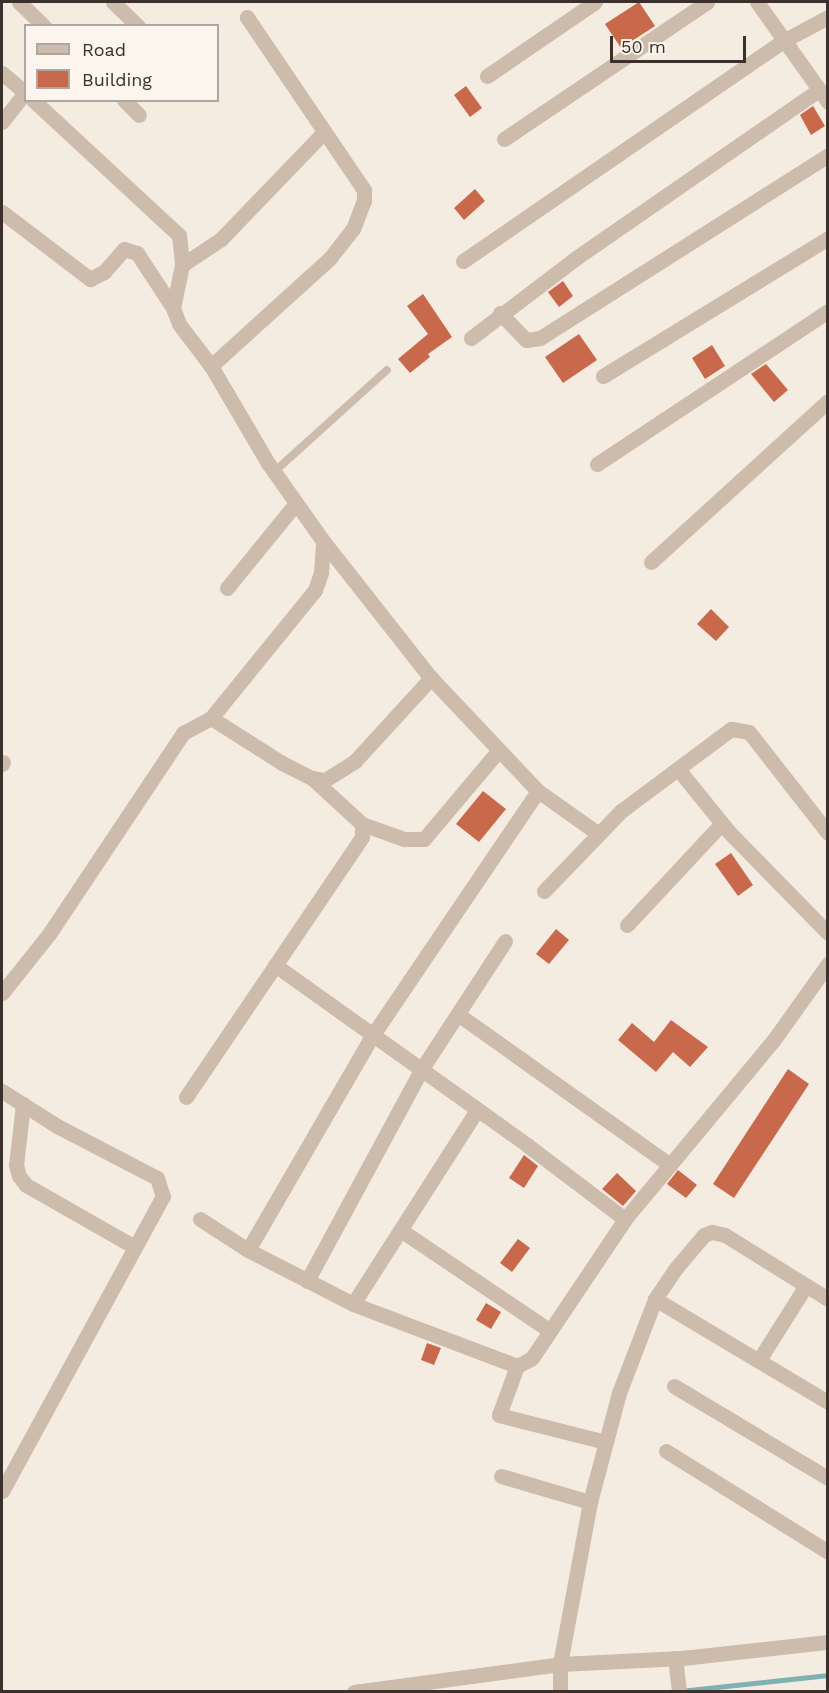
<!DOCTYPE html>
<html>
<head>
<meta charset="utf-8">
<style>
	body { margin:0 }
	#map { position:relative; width:829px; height:1693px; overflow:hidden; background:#f4ebe1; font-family:"Work Sans",sans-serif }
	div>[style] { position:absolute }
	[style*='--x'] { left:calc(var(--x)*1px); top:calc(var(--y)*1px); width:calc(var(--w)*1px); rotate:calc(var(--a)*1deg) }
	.stream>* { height:5px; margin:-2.5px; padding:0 2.5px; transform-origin:2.5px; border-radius:2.5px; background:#7fb0b2 }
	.building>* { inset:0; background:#c8694b }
	.lane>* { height:8px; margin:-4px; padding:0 4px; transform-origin:4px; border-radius:4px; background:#cdbbac }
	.street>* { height:15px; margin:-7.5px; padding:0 7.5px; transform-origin:7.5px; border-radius:7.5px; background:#cdbbac }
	span { translate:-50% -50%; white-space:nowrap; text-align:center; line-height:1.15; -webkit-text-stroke:4.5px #fbf5ee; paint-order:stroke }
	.frame { position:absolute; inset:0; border:3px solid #3b302b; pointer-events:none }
	.legend { position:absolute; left:24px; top:24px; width:195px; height:78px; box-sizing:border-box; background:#fbf5ee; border:2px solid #aea6a0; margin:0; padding:8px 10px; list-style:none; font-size:18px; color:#3b302b }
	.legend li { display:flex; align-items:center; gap:12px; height:30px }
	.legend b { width:30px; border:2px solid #aea6a0 }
	.scale { position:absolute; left:610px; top:36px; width:136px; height:27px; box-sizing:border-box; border:3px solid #3b302b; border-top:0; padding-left:8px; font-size:18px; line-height:21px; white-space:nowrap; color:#3b302b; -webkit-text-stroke:4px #fbf5ee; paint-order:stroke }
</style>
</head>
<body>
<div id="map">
	<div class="stream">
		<i style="--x:680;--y:1691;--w:149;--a:-6.2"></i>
	</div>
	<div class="building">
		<i style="clip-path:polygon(639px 2px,655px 26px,621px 48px,605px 24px)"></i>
		<i style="clip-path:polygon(466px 86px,482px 108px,470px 117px,454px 95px)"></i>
		<i style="clip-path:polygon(813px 106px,825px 126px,811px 135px,800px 115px)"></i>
		<i style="clip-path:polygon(475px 189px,485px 201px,464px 220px,454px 208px)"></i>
		<i style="clip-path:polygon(563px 281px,573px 296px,559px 307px,548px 292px)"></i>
		<i style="clip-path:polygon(423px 294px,452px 337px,428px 354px,430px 357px,410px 373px,398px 359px,428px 334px,407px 306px)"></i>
		<i style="clip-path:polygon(579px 334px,597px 360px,563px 383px,545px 357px)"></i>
		<i style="clip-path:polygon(712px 345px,725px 366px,705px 379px,692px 358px)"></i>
		<i style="clip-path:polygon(766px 364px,788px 390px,774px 402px,751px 374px)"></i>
		<i style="clip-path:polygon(711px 609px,729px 627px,716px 641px,697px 624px)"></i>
		<i style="clip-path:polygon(483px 791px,506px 809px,479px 842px,456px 824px)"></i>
		<i style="clip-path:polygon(731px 853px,753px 885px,738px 896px,715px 864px)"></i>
		<i style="clip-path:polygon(556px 929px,569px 940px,549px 964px,536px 954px)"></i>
		<i style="clip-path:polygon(671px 1020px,708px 1047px,690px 1067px,673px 1052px,656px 1072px,618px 1040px,632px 1023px,654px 1042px)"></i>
		<i style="clip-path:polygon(788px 1069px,809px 1084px,734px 1198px,713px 1184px)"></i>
		<i style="clip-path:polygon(524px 1155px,538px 1166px,524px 1188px,509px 1178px)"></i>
		<i style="clip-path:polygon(678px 1170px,697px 1185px,686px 1198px,667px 1184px)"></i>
		<i style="clip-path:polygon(617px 1173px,636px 1191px,623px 1206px,602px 1189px)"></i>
		<i style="clip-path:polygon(518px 1239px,530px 1248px,512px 1272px,500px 1263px)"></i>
		<i style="clip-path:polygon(486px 1303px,501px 1312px,491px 1329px,476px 1320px)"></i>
		<i style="clip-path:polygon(427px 1343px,441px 1348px,434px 1365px,421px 1360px)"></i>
	</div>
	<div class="lane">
		<i style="--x:274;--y:472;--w:152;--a:-42.1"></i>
	</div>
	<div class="street">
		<i style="--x:19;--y:2;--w:35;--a:44"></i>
		<i style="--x:113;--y:2;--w:35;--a:44"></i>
		<i style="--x:757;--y:2;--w:123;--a:54.6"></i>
		<i style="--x:2;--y:73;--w:31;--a:40"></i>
		<i style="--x:487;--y:76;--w:131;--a:-34.4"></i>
		<i style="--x:33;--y:100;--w:199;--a:42.8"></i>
		<i style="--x:179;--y:235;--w:30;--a:84"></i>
		<i style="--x:182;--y:265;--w:44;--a:101.8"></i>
		<i style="--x:173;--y:308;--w:17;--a:69"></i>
		<i style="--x:179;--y:324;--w:53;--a:52.7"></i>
		<i style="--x:211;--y:366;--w:113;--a:59.6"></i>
		<i style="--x:268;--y:463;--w:95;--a:54.8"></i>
		<i style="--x:323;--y:541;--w:174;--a:51.8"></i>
		<i style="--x:431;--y:678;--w:156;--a:46.6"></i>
		<i style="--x:538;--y:791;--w:72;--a:35.4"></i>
		<i style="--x:124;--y:100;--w:21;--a:45"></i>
		<i style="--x:2;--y:122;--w:37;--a:-52"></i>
		<i style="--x:504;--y:139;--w:245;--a:-34"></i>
		<i style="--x:2;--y:212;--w:111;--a:37.3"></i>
		<i style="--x:90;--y:279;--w:16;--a:-27"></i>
		<i style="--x:104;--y:272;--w:30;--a:-49"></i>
		<i style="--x:124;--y:249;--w:14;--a:17"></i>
		<i style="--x:137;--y:253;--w:66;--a:56.8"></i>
		<i style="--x:463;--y:261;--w:391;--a:-34.5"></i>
		<i style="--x:785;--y:40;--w:49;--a:-28.1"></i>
		<i style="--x:182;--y:265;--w:47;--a:-33.7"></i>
		<i style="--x:221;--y:239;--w:147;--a:-46.1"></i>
		<i style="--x:500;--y:313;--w:37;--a:46"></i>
		<i style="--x:526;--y:340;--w:14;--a:-8"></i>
		<i style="--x:540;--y:338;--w:341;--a:-32.4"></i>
		<i style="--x:471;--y:338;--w:132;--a:-37.3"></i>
		<i style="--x:576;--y:258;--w:295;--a:-34.7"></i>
		<i style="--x:211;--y:366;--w:161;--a:-42.2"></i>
		<i style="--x:330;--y:258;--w:37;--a:-52"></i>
		<i style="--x:353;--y:229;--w:30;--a:-69"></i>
		<i style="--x:364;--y:201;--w:11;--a:-90"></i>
		<i style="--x:364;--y:190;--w:209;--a:-124.1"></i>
		<i style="--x:603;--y:376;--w:264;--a:-31.5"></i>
		<i style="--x:597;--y:464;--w:277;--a:-33.5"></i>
		<i style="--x:651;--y:562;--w:239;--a:-42.3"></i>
		<i style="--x:227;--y:588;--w:109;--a:-50.9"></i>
		<i style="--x:211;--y:718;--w:165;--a:-50.9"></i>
		<i style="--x:315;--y:590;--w:18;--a:-71"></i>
		<i style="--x:321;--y:573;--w:32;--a:-86"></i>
		<i style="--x:2;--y:764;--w:2;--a:-63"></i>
		<i style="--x:678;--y:769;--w:81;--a:51"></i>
		<i style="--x:729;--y:832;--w:141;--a:45.6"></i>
		<i style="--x:362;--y:824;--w:45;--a:19.7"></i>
		<i style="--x:404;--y:839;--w:20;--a:0"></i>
		<i style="--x:424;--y:839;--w:116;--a:-49.9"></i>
		<i style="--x:544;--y:891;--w:111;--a:-46.1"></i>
		<i style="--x:621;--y:811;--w:137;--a:-36.7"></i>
		<i style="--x:731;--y:729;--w:18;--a:9"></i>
		<i style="--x:749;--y:732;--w:128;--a:52"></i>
		<i style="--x:627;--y:925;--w:139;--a:-47"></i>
		<i style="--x:275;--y:965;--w:310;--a:35.5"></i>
		<i style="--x:527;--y:1145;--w:123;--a:37.1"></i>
		<i style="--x:2;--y:993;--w:75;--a:-51.5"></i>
		<i style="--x:49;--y:934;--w:242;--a:-56.3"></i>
		<i style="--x:183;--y:733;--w:32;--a:-28"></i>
		<i style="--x:211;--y:718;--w:84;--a:32.4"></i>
		<i style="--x:282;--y:763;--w:34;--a:27"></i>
		<i style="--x:312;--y:778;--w:13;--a:9"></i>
		<i style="--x:325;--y:780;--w:36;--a:-32"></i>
		<i style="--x:355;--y:761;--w:113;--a:-47.5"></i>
		<i style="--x:459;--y:1015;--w:259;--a:35.4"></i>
		<i style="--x:2;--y:1091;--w:65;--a:32.5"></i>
		<i style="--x:57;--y:1126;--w:113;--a:27.5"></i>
		<i style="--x:157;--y:1178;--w:19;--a:72"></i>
		<i style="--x:163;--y:1196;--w:336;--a:118.6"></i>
		<i style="--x:186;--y:1097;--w:314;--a:-55.9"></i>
		<i style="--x:362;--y:837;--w:13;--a:-90"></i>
		<i style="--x:362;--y:824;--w:68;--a:-137.4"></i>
		<i style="--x:23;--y:1104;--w:61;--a:96.5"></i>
		<i style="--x:16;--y:1165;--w:11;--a:75"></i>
		<i style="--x:19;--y:1176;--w:11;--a:52"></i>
		<i style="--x:26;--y:1185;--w:123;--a:29.7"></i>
		<i style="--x:477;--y:1110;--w:230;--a:122.6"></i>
		<i style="--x:353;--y:1304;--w:175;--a:20.7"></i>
		<i style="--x:517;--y:1366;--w:17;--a:-28"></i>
		<i style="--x:532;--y:1358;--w:167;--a:-56.2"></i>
		<i style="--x:625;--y:1219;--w:231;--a:-50.3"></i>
		<i style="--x:773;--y:1041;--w:95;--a:-54.5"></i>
		<i style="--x:200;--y:1219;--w:57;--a:32.9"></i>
		<i style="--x:248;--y:1250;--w:118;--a:27.2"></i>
		<i style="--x:402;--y:1231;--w:177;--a:34"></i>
		<i style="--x:248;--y:1250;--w:247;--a:-59.9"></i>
		<i style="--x:372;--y:1036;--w:296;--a:-55.9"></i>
		<i style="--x:307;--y:1281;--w:240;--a:-61.6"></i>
		<i style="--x:421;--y:1070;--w:154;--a:-56.9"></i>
		<i style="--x:655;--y:1299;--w:201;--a:30.8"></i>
		<i style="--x:759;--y:1360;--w:86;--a:-57.8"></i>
		<i style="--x:517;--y:1366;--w:52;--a:110.2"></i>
		<i style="--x:499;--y:1415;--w:110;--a:14.2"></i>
		<i style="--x:674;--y:1386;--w:179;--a:30.9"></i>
		<i style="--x:666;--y:1451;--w:191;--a:31.9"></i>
		<i style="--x:501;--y:1476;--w:93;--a:16.3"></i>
		<i style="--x:675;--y:1658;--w:34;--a:83"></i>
		<i style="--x:354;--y:1692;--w:208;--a:-7.7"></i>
		<i style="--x:560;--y:1664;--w:122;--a:-2.8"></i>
		<i style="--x:682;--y:1658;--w:147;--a:-6.3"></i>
		<i style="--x:560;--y:1692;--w:28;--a:-90"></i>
		<i style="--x:560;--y:1664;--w:165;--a:-79.5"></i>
		<i style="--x:590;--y:1502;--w:113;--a:-75.1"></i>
		<i style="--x:619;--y:1393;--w:101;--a:-69"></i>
		<i style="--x:655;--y:1299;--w:37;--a:-56"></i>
		<i style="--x:676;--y:1268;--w:43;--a:-49.7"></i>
		<i style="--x:704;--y:1235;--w:9;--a:-21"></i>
		<i style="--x:712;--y:1232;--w:13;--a:13"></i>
		<i style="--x:725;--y:1235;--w:121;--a:31.9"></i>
	</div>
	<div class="frame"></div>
	<ul class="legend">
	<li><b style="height:8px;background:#cdbbac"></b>Road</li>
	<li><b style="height:16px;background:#c8694b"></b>Building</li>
	</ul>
	<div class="scale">50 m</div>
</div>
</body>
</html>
